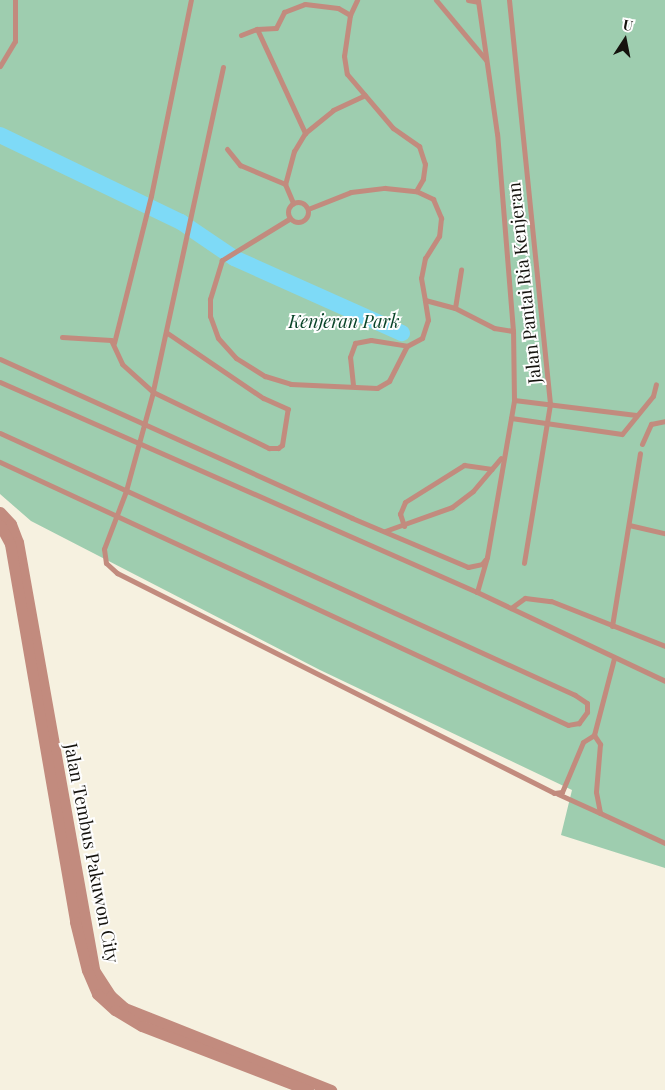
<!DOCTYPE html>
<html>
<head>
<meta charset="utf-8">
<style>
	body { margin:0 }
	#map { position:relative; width:665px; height:1090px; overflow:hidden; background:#f6f1e0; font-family:"Playfair Display",serif }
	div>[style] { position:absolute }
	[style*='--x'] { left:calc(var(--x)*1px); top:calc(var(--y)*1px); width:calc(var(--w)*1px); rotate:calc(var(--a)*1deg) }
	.green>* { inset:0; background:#9ecdaf }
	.river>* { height:16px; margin:-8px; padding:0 8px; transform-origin:8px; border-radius:8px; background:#7edaf7 }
	.service>* { height:5px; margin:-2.5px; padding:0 2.5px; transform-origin:2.5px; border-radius:2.5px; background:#c28b7e }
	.service>.ring { margin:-2.5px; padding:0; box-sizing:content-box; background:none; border:5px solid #c28b7e; border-radius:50% }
	.tertiary>* { height:11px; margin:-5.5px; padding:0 5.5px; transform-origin:5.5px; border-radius:5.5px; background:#c28b7e }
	span { translate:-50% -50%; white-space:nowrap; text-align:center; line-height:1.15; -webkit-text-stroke:4px #fefefe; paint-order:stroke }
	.street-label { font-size:18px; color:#15130e }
	.park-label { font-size:18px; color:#084327; font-style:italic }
	.north { position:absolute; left:600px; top:15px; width:50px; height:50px; -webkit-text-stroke:4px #fefefe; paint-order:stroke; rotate:11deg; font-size:14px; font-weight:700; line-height:20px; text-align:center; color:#15130e }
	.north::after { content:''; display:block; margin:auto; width:18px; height:22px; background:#15130e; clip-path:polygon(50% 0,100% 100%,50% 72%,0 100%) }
</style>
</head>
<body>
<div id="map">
	<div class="green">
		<i style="clip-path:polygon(0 0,665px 0,665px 868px,561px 835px,572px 790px,320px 670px,31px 521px,0 494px)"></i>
	</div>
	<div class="river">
		<i style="--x:0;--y:135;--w:201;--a:25.7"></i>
		<i style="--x:181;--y:222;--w:64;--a:34.2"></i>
		<i style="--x:234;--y:258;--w:184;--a:24.1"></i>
	</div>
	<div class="service">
		<i style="--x:436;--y:0;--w:78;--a:50.2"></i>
		<i style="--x:468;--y:0;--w:10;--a:11"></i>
		<i style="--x:509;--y:0;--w:406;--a:84.2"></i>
		<i style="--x:550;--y:404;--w:161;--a:99.3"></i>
		<i style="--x:350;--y:15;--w:41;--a:98.3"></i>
		<i style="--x:344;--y:56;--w:18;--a:81"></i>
		<i style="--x:347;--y:74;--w:71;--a:49.6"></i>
		<i style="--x:393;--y:128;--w:32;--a:35"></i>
		<i style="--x:419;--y:146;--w:19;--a:72"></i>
		<i style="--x:425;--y:164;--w:15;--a:98"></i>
		<i style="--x:423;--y:179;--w:14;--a:120"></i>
		<i style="--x:416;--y:191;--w:19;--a:25"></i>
		<i style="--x:433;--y:199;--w:21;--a:67"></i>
		<i style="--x:441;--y:218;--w:18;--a:96"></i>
		<i style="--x:439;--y:236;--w:26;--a:122"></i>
		<i style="--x:425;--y:258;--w:20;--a:101"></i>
		<i style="--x:421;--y:278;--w:22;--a:80"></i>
		<i style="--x:425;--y:300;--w:31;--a:15"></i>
		<i style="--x:455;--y:308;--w:44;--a:27.1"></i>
		<i style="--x:494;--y:328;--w:19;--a:9"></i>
		<i style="--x:257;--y:29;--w:115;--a:65.2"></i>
		<i style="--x:305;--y:133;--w:21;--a:121"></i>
		<i style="--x:294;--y:151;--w:34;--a:105"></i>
		<i style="--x:285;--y:184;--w:21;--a:67"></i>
		<i style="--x:241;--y:35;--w:17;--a:-21"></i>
		<i style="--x:257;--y:29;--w:19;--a:-3"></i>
		<i style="--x:276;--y:28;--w:18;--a:-63"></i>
		<i style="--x:284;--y:12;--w:22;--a:-21"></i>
		<i style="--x:305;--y:4;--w:33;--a:7"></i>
		<i style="--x:338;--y:8;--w:14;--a:30"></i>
		<i style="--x:350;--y:15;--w:17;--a:-65"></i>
		<i style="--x:0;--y:66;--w:29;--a:-59"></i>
		<i style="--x:15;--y:41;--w:41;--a:-90"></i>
		<i style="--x:223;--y:67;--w:332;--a:102.2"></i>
		<i style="--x:153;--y:392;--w:103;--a:105.3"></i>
		<i style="--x:126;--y:491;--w:62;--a:110.8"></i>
		<i style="--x:104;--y:549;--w:14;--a:82"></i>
		<i style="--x:106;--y:563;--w:15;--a:42"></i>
		<i style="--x:117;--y:573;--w:489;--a:26.7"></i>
		<i style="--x:554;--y:793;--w:8;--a:-7"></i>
		<i style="--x:562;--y:792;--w:54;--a:-67.2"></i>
		<i style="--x:583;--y:742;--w:13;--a:-32"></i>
		<i style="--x:594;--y:735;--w:80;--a:-75.4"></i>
		<i style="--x:305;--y:133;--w:36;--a:-39"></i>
		<i style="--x:333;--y:110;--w:35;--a:-25"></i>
		<i style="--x:227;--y:149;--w:21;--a:51"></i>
		<i style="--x:240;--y:165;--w:49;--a:22.9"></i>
		<i class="ring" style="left:288px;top:202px;width:15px;height:15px"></i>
		<i style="--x:308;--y:209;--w:46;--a:-21.6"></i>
		<i style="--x:351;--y:192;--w:34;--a:-7"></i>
		<i style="--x:385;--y:188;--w:31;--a:6"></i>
		<i style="--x:289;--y:219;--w:79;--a:148.5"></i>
		<i style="--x:222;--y:260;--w:41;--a:107.1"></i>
		<i style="--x:210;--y:299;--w:17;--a:90"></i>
		<i style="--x:210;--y:316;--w:23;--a:70"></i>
		<i style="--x:218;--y:338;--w:27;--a:48"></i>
		<i style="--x:236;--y:358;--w:34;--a:32"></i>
		<i style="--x:265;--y:376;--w:27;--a:17"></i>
		<i style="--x:291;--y:384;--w:86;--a:2.7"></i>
		<i style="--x:377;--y:388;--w:14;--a:-30"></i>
		<i style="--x:389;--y:381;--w:39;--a:-63"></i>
		<i style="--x:407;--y:346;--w:17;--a:-28"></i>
		<i style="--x:422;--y:338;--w:19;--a:-72"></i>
		<i style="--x:428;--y:320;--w:20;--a:-99"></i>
		<i style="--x:455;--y:308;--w:39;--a:-81"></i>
		<i style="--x:62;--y:337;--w:49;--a:3.5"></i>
		<i style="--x:111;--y:340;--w:26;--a:65"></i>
		<i style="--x:122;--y:364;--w:42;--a:42.1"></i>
		<i style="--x:153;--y:392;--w:129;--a:25.8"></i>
		<i style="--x:269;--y:448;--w:9;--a:0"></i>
		<i style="--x:278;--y:448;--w:5;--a:-37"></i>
		<i style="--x:282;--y:445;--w:36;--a:-81"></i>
		<i style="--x:288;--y:409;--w:27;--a:-156"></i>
		<i style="--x:263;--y:398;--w:117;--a:-145.8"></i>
		<i style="--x:114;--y:343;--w:152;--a:-75.9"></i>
		<i style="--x:151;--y:196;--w:200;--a:-78.5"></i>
		<i style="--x:0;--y:359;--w:386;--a:24.3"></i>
		<i style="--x:352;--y:518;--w:126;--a:22.9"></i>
		<i style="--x:468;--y:567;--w:14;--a:-12"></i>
		<i style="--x:482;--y:564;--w:5;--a:-53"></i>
		<i style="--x:0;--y:382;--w:521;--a:23.76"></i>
		<i style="--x:477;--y:592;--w:208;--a:25.3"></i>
		<i style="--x:353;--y:385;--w:28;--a:-96"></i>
		<i style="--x:350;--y:357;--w:15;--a:-70"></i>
		<i style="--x:355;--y:343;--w:16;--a:-11"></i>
		<i style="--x:371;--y:340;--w:36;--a:9"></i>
		<i style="--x:514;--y:400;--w:123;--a:7"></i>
		<i style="--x:511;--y:418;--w:112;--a:8.2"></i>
		<i style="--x:622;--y:434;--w:49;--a:-50.8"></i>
		<i style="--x:653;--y:396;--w:12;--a:-76"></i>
		<i style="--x:0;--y:433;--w:632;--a:24.5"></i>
		<i style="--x:575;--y:695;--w:14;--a:34"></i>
		<i style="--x:587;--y:703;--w:9;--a:90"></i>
		<i style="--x:587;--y:712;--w:14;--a:126"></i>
		<i style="--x:579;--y:723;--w:11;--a:170"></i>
		<i style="--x:568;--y:725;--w:626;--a:-155.15"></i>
		<i style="--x:642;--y:444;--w:22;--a:-66"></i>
		<i style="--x:651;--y:424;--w:14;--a:-12"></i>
		<i style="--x:629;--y:525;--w:37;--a:13"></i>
		<i style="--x:404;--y:526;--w:13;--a:-108"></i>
		<i style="--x:400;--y:514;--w:13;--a:-67"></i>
		<i style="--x:405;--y:502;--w:70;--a:-32.1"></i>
		<i style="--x:464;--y:465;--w:28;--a:8"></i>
		<i style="--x:385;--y:531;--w:71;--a:-19.7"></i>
		<i style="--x:452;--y:507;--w:26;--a:-37"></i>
		<i style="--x:473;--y:491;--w:43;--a:-49.7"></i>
		<i style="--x:477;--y:592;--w:36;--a:-74"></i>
		<i style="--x:487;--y:557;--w:159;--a:-80.2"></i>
		<i style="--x:514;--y:400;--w:69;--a:-90.8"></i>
		<i style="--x:513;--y:331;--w:198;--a:-94.6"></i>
		<i style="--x:497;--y:134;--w:135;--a:-98.1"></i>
		<i style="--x:511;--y:608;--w:17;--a:-36"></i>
		<i style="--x:525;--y:598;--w:26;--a:7"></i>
		<i style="--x:551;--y:601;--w:123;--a:21.5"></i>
		<i style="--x:612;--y:626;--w:175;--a:-80.8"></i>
		<i style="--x:594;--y:735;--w:11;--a:56"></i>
		<i style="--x:600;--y:744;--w:48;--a:94.8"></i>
		<i style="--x:596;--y:792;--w:21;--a:79"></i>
		<i style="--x:600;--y:813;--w:72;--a:24.8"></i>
		<i style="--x:558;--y:794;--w:46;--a:24.3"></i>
	</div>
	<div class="tertiary">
		<i style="--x:0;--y:512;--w:16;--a:47"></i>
		<i style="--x:11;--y:524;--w:19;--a:69"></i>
		<i style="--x:18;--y:542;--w:435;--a:79.9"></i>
		<i style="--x:94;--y:970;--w:31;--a:57"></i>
		<i style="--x:111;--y:996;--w:18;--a:41"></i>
		<i style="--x:125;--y:1008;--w:222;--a:21.7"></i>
		<i style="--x:0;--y:525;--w:21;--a:62"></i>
		<i style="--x:10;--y:544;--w:384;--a:80.2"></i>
		<i style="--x:75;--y:922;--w:49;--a:76"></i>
		<i style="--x:87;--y:970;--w:26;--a:67"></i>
		<i style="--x:97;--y:994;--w:24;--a:42"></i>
		<i style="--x:115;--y:1010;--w:31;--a:31"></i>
		<i style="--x:142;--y:1026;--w:178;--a:21.1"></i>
	</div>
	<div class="street-label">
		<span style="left:524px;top:283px;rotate:-96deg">Jalan Pantai Ria Kenjeran</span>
		<span style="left:92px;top:853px;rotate:79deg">Jalan Tembus Pakuwon City</span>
	</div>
	<div class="park-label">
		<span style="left:344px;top:321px">Kenjeran Park</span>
	</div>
	<div class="north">U</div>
</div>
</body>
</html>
